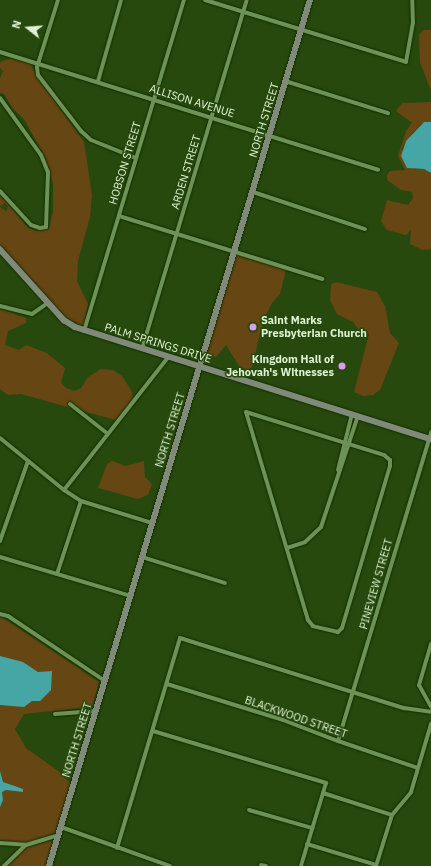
<!DOCTYPE html>
<html>
<head>
<meta charset="utf-8">
<style>
	body { margin:0 }
	#map { position:relative; width:431px; height:866px; overflow:hidden; background:#27490d; font-family:"IBM Plex Sans",sans-serif }
	div>[style] { position:absolute }
	[style*='--x'] { left:calc(var(--x)*1px); top:calc(var(--y)*1px); width:calc(var(--w)*1px); rotate:calc(var(--a)*1deg) }
	.green>* { inset:0; background:#664612 }
	.water>* { inset:0; background:#46a5a5 }
	.roads { filter:drop-shadow(0 0 1px #142d01) drop-shadow(0 0 1px #142d01) }
	.street>* { height:4px; margin:-2px; padding:0 2px; transform-origin:2px; border-radius:2px; background:#6c9256 }
	.secondary>* { height:5.5px; margin:-2.75px; padding:0 2.75px; transform-origin:2.75px; border-radius:2.75px; background:#808a78 }
	.dots>* { width:11px; height:11px; translate:-50% -50%; box-sizing:border-box; border:2px solid #27490d; border-radius:50% }
	span { translate:-50% -50%; white-space:nowrap; text-align:center; line-height:1.15; -webkit-text-stroke:3px #27490d; paint-order:stroke }
	.street-label { font-size:11px; color:#def3d3 }
	.poi-label { font-size:11px; color:#def3d3; font-weight:700 }
	.left { translate:0 -50%; text-align:left }
	.right { translate:-100% -50%; text-align:right }
	.north { position:absolute; left:8px; top:8px; width:40px; height:40px; -webkit-text-stroke:3px #27490d; paint-order:stroke; rotate:287deg; font-size:11px; font-weight:700; line-height:16px; text-align:center; color:#def3d3 }
	.north::after { content:''; display:block; margin:auto; width:14px; height:18px; background:#def3d3; clip-path:polygon(50% 0,100% 100%,50% 72%,0 100%) }
</style>
</head>
<body>
<div id="map">
	<div class="green">
		<i style="clip-path:polygon(424px 30px,431px 30px,431px 91px,420px 62px,419px 35px)"></i>
		<i style="clip-path:polygon(11px 58px,31px 64px,36px 76px,84px 142px,92px 195px,90px 217px,78px 261px,77px 281px,88px 304px,84px 324px,79px 327px,69px 322px,0 246px,0 207px,6px 211px,8px 207px,5px 203px,0 206px,0 194px,28px 228px,37px 231px,49px 229px,53px 211px,53px 184px,45px 157px,24px 119px,13px 109px,4px 94px,0 93px,0 78px,3px 71px,0 68px,0 62px)"></i>
		<i style="clip-path:polygon(431px 102px,431px 122px,421px 124px,406px 141px,402px 149px,414px 169px,424px 169px,431px 173px,431px 249px,422px 250px,410px 244px,411px 230px,406px 235px,398px 233px,387px 230px,381px 221px,387px 200px,408px 205px,413px 198px,412px 192px,401px 190px,387px 180px,387px 175px,390px 171px,405px 170px,398px 156px,406px 131px,412px 123px,396px 111px,402px 103px)"></i>
		<i style="clip-path:polygon(236px 253px,286px 269px,280px 294px,272px 303px,263px 321px,252px 367px,248px 370px,239px 366px,226px 345px,216px 357px,206px 355px)"></i>
		<i style="clip-path:polygon(336px 282px,377px 292px,385px 306px,390px 333px,399px 343px,380px 390px,373px 395px,363px 396px,354px 392px,369px 334px,359px 330px,353px 322px,337px 314px,330px 300px,331px 284px)"></i>
		<i style="clip-path:polygon(0 309px,26px 318px,26px 323px,8px 331px,5px 345px,19px 350px,26px 345px,47px 353px,65px 368px,61px 383px,66px 388px,74px 391px,81px 388px,88px 377px,101px 369px,113px 370px,122px 376px,131px 390px,133px 399px,116px 420px,83px 411px,70px 401px,67px 404px,71px 408px,21px 394px,8px 395px,0 389px)"></i>
		<i style="clip-path:polygon(112px 461px,126px 466px,144px 461px,145px 477px,152px 484px,148px 495px,138px 499px,98px 488px,107px 464px)"></i>
		<i style="clip-path:polygon(0 616px,99px 682px,92px 707px,24px 714px,15px 729px,26px 748px,61px 773px,71px 784px,56px 833px,25px 843px,0 841px)"></i>
		<i style="clip-path:polygon(47px 841px,54px 841px,46px 866px,7px 866px,25px 848px)"></i>
	</div>
	<div class="water">
		<i style="clip-path:polygon(424px 122px,431px 122px,431px 173px,424px 169px,407px 168px,401px 156px,406px 141px)"></i>
		<i style="clip-path:polygon(0 656px,23px 662px,38px 672px,52px 671px,51px 690px,40px 701px,32px 701px,24px 707px,0 705px)"></i>
		<i style="clip-path:polygon(0 771px,3px 782px,23px 789px,23px 792px,6px 790px,2px 792px,3px 800px,0 807px)"></i>
	</div>
	<div class="roads">
		<div class="street">
			<i style="--x:58;--y:0;--w:70;--a:107.4"></i>
			<i style="--x:37;--y:67;--w:8;--a:83"></i>
			<i style="--x:38;--y:75;--w:71;--a:52.5"></i>
			<i style="--x:81;--y:131;--w:13;--a:42"></i>
			<i style="--x:91;--y:140;--w:48;--a:21.8"></i>
			<i style="--x:205;--y:0;--w:210;--a:17.1"></i>
			<i style="--x:406;--y:62;--w:40;--a:-80"></i>
			<i style="--x:413;--y:23;--w:23;--a:-92"></i>
			<i style="--x:0;--y:52;--w:396;--a:17.3"></i>
			<i style="--x:98;--y:81;--w:84;--a:-74.1"></i>
			<i style="--x:285;--y:81;--w:108;--a:17.3"></i>
			<i style="--x:0;--y:98;--w:70;--a:54.3"></i>
			<i style="--x:41;--y:155;--w:18;--a:68"></i>
			<i style="--x:48;--y:172;--w:55;--a:92.1"></i>
			<i style="--x:46;--y:227;--w:6;--a:171"></i>
			<i style="--x:40;--y:228;--w:9;--a:-162"></i>
			<i style="--x:31;--y:225;--w:46;--a:-132.4"></i>
			<i style="--x:253;--y:192;--w:118;--a:18.3"></i>
			<i style="--x:119;--y:216;--w:213;--a:17.2"></i>
			<i style="--x:0;--y:306;--w:33;--a:14"></i>
			<i style="--x:32;--y:314;--w:19;--a:-35"></i>
			<i style="--x:84;--y:331;--w:346;--a:-73.2"></i>
			<i style="--x:142;--y:349;--w:364;--a:-73.3"></i>
			<i style="--x:70;--y:404;--w:48;--a:38.3"></i>
			<i style="--x:246;--y:412;--w:145;--a:17.3"></i>
			<i style="--x:384;--y:455;--w:8;--a:40"></i>
			<i style="--x:390;--y:460;--w:6;--a:90"></i>
			<i style="--x:390;--y:466;--w:169;--a:106.5"></i>
			<i style="--x:342;--y:628;--w:6;--a:135"></i>
			<i style="--x:338;--y:632;--w:26;--a:-167"></i>
			<i style="--x:313;--y:626;--w:8;--a:-130"></i>
			<i style="--x:308;--y:620;--w:217;--a:-106.6"></i>
			<i style="--x:0;--y:438;--w:82;--a:39.1"></i>
			<i style="--x:64;--y:490;--w:20;--a:33"></i>
			<i style="--x:81;--y:501;--w:74;--a:17.2"></i>
			<i style="--x:338;--y:470;--w:58;--a:-76"></i>
			<i style="--x:64;--y:490;--w:170;--a:-51.9"></i>
			<i style="--x:0;--y:541;--w:85;--a:-70.7"></i>
			<i style="--x:287;--y:548;--w:19;--a:-18"></i>
			<i style="--x:305;--y:542;--w:22;--a:-43"></i>
			<i style="--x:321;--y:527;--w:117;--a:-71.6"></i>
			<i style="--x:0;--y:557;--w:137;--a:16.6"></i>
			<i style="--x:142;--y:557;--w:87;--a:17.4"></i>
			<i style="--x:57;--y:574;--w:77;--a:-71.8"></i>
			<i style="--x:0;--y:614;--w:8;--a:14"></i>
			<i style="--x:8;--y:616;--w:117;--a:33.8"></i>
			<i style="--x:431;--y:644;--w:43;--a:106.3"></i>
			<i style="--x:419;--y:685;--w:25;--a:61"></i>
			<i style="--x:167;--y:684;--w:121;--a:17.2"></i>
			<i style="--x:283;--y:720;--w:59;--a:20.9"></i>
			<i style="--x:338;--y:741;--w:84;--a:18.6"></i>
			<i style="--x:55;--y:714;--w:41;--a:-4.2"></i>
			<i style="--x:153;--y:731;--w:181;--a:16.7"></i>
			<i style="--x:326;--y:783;--w:87;--a:106.8"></i>
			<i style="--x:338;--y:741;--w:323;--a:-73.2"></i>
			<i style="--x:323;--y:793;--w:72;--a:17.7"></i>
			<i style="--x:249;--y:810;--w:66;--a:15.9"></i>
			<i style="--x:61;--y:827;--w:116;--a:19.7"></i>
			<i style="--x:0;--y:843;--w:26;--a:4"></i>
			<i style="--x:26;--y:845;--w:34;--a:-17"></i>
			<i style="--x:307;--y:844;--w:72;--a:16.9"></i>
			<i style="--x:117;--y:848;--w:219;--a:-73.3"></i>
			<i style="--x:180;--y:638;--w:235;--a:17.4"></i>
			<i style="--x:404;--y:708;--w:27;--a:8"></i>
			<i style="--x:261;--y:865;--w:5;--a:11"></i>
			<i style="--x:4;--y:866;--w:30;--a:-44"></i>
			<i style="--x:376;--y:866;--w:53;--a:-72.6"></i>
			<i style="--x:392;--y:815;--w:30;--a:-50"></i>
			<i style="--x:411;--y:792;--w:71;--a:-73.6"></i>
		</div>
		<div class="secondary">
			<i style="--x:0;--y:249;--w:96;--a:48"></i>
			<i style="--x:64;--y:320;--w:13;--a:32"></i>
			<i style="--x:75;--y:327;--w:373;--a:17.5"></i>
			<i style="--x:49;--y:866;--w:904;--a:-73.23"></i>
		</div>
	</div>
	<div class="dots">
		<i style="left:253px;top:327px;background:#da9af7"></i>
		<i style="left:342px;top:366px;background:#da9af7"></i>
	</div>
	<div class="street-label">
		<span style="left:192px;top:101px;rotate:17deg">ALLISON AVENUE</span>
		<span style="left:264px;top:120px;rotate:-73deg">NORTH STREET</span>
		<span style="left:125px;top:163px;rotate:-73deg">HOBSON STREET</span>
		<span style="left:186px;top:172px;rotate:-73deg">ARDEN STREET</span>
		<span style="left:158px;top:343px;rotate:17deg">PALM SPRINGS DRIVE</span>
		<span style="left:170px;top:430px;rotate:-73deg">NORTH STREET</span>
		<span style="left:376px;top:584px;rotate:-74deg">PINEVIEW STREET</span>
		<span style="left:296px;top:717px;rotate:19deg">BLACKWOOD STREET</span>
		<span style="left:77px;top:740px;rotate:-73deg">NORTH STREET</span>
	</div>
	<div class="poi-label">
		<span class="left" style="left:261px;top:327px">Saint Marks<br>Presbyterian Church</span>
		<span class="right" style="left:334px;top:366px">Kingdom Hall of<br>Jehovah's Witnesses</span>
	</div>
	<div class="north">N</div>
</div>
</body>
</html>
